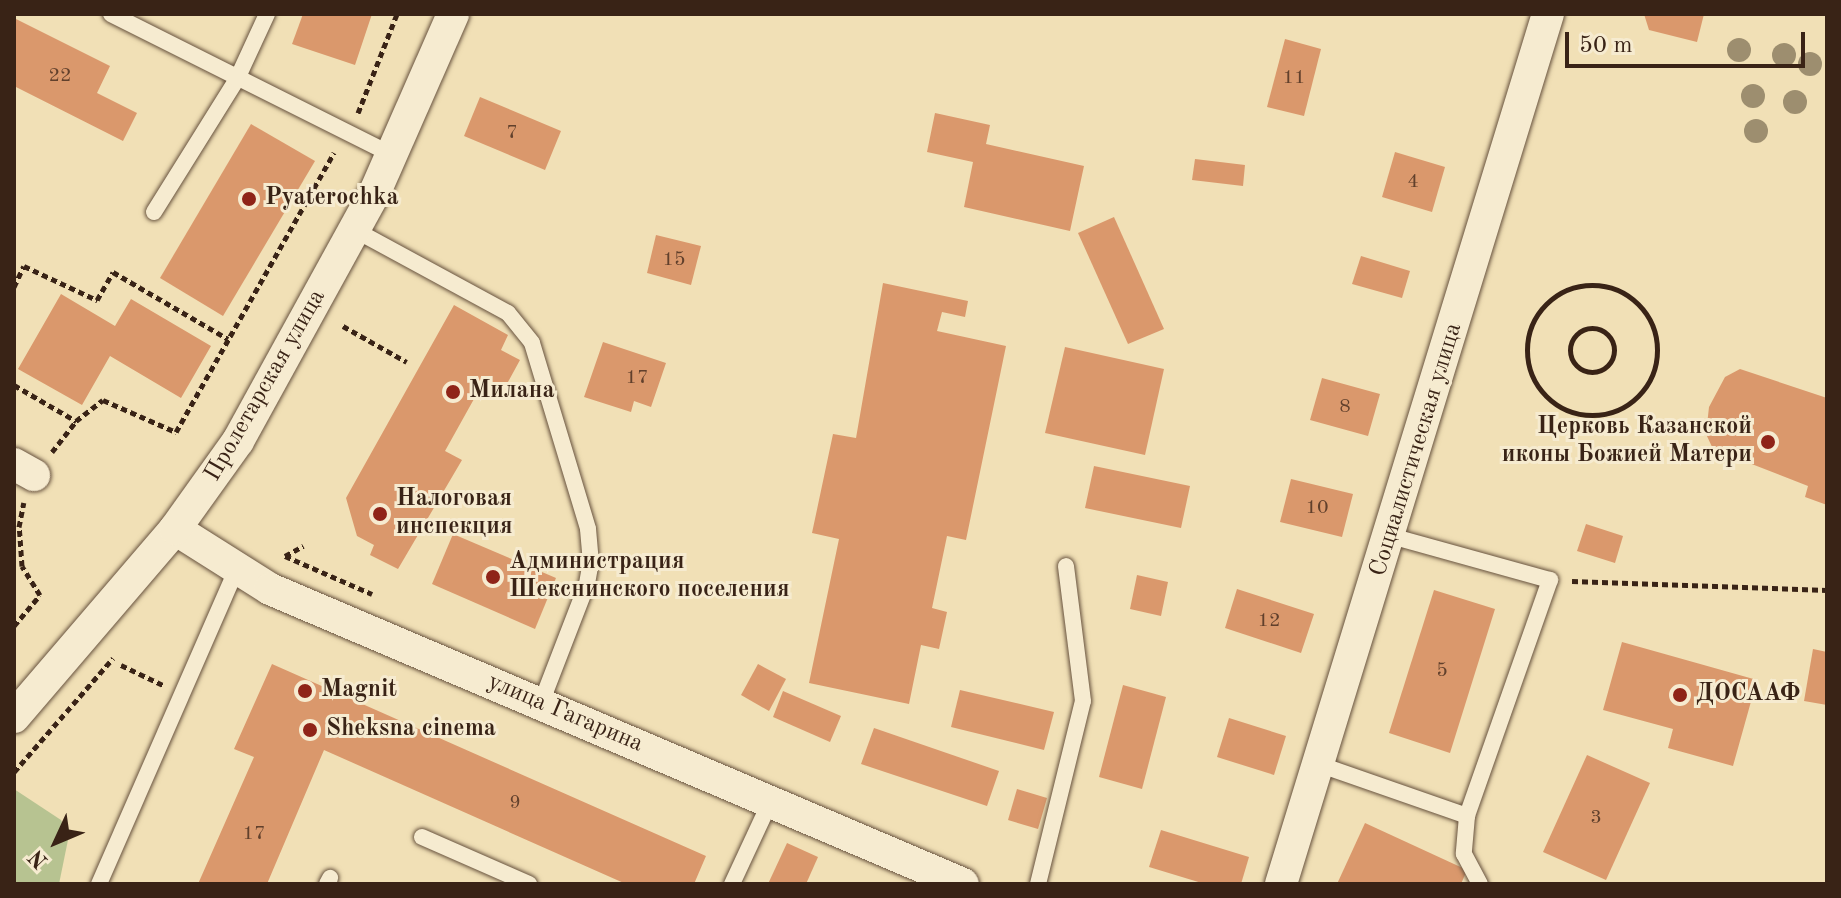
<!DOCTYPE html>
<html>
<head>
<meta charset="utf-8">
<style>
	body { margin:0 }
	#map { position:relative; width:1841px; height:898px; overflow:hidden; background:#f1e0b6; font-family:"Old Standard TT",serif }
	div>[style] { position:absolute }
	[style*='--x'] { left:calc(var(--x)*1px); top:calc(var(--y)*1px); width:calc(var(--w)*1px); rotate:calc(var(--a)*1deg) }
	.green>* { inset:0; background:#b7c391 }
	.building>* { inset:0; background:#da986c }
	.path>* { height:5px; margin-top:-2.5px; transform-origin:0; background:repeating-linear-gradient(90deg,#392316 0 6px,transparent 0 10px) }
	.path>.ring { margin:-2.5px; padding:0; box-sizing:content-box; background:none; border:5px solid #392316; border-radius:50% }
	.roads { filter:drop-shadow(0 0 2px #67523e) drop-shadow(0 0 2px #67523e) }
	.lane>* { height:16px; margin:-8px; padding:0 8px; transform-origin:8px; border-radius:8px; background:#f6ebd0 }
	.street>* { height:32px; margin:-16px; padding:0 16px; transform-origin:16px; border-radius:16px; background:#f6ebd0 }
	.trees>* { width:24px; height:24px; margin:-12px; border-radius:50%; background:#9d8e6f }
	.dots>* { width:22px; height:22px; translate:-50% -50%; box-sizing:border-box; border:4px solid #f6ebd0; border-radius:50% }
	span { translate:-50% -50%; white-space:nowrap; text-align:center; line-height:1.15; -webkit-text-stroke:6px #f6ebd0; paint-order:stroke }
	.number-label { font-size:20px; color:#61402c }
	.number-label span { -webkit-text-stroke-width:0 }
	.poi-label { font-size:24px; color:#392316; font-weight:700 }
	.left { translate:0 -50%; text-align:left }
	.right { translate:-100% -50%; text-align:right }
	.street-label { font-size:24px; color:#392316 }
	.frame { position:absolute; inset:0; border:16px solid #392316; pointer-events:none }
	.north { position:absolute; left:16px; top:802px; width:80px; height:80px; -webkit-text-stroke:6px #f6ebd0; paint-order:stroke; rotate:226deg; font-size:22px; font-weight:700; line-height:32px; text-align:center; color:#392316 }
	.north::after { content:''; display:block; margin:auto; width:28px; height:36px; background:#392316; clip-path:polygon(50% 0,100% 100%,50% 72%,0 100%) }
	.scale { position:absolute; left:1565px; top:32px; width:240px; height:36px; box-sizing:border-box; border:4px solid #392316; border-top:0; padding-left:10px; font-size:24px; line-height:28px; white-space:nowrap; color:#392316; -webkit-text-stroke:6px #f6ebd0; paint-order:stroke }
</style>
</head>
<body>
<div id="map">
	<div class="green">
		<i style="clip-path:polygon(14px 789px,61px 820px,69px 835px,59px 884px,14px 884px)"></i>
	</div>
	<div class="building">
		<i style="clip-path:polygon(303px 14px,372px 14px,355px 65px,292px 44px)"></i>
		<i style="clip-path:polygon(1644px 14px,1704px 14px,1697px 42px,1649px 30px)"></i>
		<i style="clip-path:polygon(14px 18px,110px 66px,97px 93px,137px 113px,123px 141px,14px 86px)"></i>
		<i style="clip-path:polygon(1285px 39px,1321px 49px,1304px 116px,1267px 107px)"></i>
		<i style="clip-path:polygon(480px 97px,561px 131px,545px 170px,464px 136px)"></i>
		<i style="clip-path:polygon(935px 113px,990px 125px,986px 144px,1084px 166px,1070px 231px,964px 207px,973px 162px,927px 152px)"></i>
		<i style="clip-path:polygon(251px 124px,315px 161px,223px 316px,160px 278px)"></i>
		<i style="clip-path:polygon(1395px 152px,1445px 167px,1432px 212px,1382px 197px)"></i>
		<i style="clip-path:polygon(1195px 159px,1245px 165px,1243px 186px,1192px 180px)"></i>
		<i style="clip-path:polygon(1114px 217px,1164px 329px,1128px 344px,1078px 233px)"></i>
		<i style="clip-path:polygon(656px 235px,701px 246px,691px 285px,647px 273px)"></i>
		<i style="clip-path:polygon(1361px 256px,1410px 271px,1402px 298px,1352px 284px)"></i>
		<i style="clip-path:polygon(883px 283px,968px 301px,965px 317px,942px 312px,937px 331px,1006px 346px,966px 540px,947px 536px,932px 608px,947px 612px,939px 649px,921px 645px,909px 704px,809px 683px,839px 539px,812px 533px,833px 434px,856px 438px)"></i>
		<i style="clip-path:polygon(61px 294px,115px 326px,131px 299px,211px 346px,181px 398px,110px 356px,82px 405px,18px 369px)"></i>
		<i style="clip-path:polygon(454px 305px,508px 335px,501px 350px,520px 360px,503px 391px,484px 381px,445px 451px,462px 460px,398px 569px,370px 555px,374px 545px,357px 536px,346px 498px)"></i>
		<i style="clip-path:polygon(603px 342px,666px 363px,651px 407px,634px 401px,631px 412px,584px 397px)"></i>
		<i style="clip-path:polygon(1065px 347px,1164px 369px,1145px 455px,1045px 433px)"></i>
		<i style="clip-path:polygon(1740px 369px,1827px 398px,1827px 505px,1805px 497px,1808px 486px,1713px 449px,1706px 434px,1709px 407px,1725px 377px)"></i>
		<i style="clip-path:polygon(1322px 378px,1380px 394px,1368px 436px,1310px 420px)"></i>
		<i style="clip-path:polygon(1094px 466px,1190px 486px,1181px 528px,1085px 508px)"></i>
		<i style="clip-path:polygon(1291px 479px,1353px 494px,1342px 537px,1280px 522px)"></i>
		<i style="clip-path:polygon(1586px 524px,1623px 536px,1615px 563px,1577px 551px)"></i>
		<i style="clip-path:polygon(453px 534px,556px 578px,535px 629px,432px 584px)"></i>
		<i style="clip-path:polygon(1137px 575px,1168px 582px,1161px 616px,1130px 609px)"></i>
		<i style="clip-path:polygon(1237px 589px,1314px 614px,1301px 653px,1225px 628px)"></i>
		<i style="clip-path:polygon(1434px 590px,1495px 609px,1450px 753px,1389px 733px)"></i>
		<i style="clip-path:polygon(1622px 642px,1757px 680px,1733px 766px,1668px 748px,1673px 729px,1603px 710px)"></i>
		<i style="clip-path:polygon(1813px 649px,1827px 652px,1827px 705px,1804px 701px)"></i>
		<i style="clip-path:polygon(272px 664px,706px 856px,694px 884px,626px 884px,324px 750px,267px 884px,198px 884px,254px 757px,234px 749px)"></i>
		<i style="clip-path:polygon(758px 664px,786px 679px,769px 711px,741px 695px)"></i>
		<i style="clip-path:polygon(1123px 685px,1166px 697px,1142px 789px,1099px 777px)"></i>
		<i style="clip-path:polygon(960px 690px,1054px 712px,1044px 750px,951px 727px)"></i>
		<i style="clip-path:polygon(783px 691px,841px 716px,830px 742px,773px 717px)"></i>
		<i style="clip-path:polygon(1229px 718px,1286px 736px,1274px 775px,1217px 757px)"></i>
		<i style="clip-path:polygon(874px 728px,999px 771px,987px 806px,861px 764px)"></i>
		<i style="clip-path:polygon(1587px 755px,1650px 783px,1606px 880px,1543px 852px)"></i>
		<i style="clip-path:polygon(1017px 789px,1047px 798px,1038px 829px,1008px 820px)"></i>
		<i style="clip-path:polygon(1365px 823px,1467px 870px,1461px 884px,1337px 884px)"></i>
		<i style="clip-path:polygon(1161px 830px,1249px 857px,1241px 884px,1205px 884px,1149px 867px)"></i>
		<i style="clip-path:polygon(787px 843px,818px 857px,806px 884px,768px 884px)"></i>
	</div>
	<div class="path">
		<i style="--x:358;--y:113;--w:106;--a:-68.5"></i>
		<i class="ring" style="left:1527px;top:285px;width:125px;height:125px"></i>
		<i style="--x:14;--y:287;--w:23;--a:-65"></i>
		<i style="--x:24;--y:266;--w:81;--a:25"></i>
		<i style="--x:97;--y:300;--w:32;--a:-60"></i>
		<i style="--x:113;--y:272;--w:133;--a:30.2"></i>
		<i style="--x:343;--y:326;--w:73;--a:29.4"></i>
		<i class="ring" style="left:1570px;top:328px;width:39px;height:39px"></i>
		<i style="--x:14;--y:385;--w:72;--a:30.1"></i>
		<i style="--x:52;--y:452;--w:39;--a:-52"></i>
		<i style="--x:76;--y:421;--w:34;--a:-38"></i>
		<i style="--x:103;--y:400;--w:80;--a:23.7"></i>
		<i style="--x:176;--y:432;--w:321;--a:-60.5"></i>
		<i style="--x:285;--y:556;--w:95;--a:23.6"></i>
		<i style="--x:285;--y:556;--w:21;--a:-29"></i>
		<i style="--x:1572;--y:581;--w:255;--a:2"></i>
		<i style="--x:14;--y:626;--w:40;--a:-50"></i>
		<i style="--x:40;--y:595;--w:34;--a:-122"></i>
		<i style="--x:22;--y:566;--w:39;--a:-94"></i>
		<i style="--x:19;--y:527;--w:25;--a:-79"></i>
		<i style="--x:121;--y:665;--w:47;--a:25.5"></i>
		<i style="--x:14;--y:772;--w:151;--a:-49"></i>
	</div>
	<div class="roads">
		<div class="lane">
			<i style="--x:111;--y:14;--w:314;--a:26.6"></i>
			<i style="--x:154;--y:212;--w:157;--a:-58"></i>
			<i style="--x:237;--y:79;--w:72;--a:-65.2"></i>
			<i style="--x:355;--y:230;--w:174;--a:28.5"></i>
			<i style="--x:508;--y:313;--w:38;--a:51"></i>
			<i style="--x:532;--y:343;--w:194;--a:73.2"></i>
			<i style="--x:588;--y:529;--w:32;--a:85"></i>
			<i style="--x:591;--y:561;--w:23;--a:100"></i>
			<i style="--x:587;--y:584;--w:128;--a:111.1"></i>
			<i style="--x:1391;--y:536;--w:165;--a:15.5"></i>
			<i style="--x:1550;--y:580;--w:250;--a:109.4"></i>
			<i style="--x:1318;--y:764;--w:158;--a:19.2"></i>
			<i style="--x:1467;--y:816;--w:38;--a:95"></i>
			<i style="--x:1464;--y:854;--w:34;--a:62"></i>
			<i style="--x:422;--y:837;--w:117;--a:23.7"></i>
			<i style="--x:99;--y:884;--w:340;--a:-66.4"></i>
			<i style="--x:327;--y:884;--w:7;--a:-63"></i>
			<i style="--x:732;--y:884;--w:90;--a:-65.1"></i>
			<i style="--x:1038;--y:884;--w:188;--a:-76.2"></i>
			<i style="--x:1083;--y:701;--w:136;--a:-97.2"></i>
		</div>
		<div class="street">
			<i style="--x:14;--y:464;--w:23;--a:29"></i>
			<i style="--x:175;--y:529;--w:112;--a:32.3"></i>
			<i style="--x:270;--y:589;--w:753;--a:23.06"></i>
			<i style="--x:14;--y:717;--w:248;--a:-49.4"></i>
			<i style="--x:175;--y:529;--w:108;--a:-54.4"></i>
			<i style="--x:238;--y:441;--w:284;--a:-61.2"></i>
			<i style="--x:375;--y:192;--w:194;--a:-66.3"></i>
			<i style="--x:1281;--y:884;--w:910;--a:-72.94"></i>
		</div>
	</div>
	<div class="trees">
		<i style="left:1739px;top:50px"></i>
		<i style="left:1784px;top:55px"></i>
		<i style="left:1810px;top:64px"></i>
		<i style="left:1753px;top:96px"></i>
		<i style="left:1795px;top:102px"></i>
		<i style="left:1756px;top:131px"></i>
	</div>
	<div class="dots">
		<i style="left:249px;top:199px;background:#8f2418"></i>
		<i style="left:453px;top:392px;background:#8f2418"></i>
		<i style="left:1768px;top:442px;background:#8f2418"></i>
		<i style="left:380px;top:514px;background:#8f2418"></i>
		<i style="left:493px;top:577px;background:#8f2418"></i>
		<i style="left:305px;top:691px;background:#8f2418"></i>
		<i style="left:1680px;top:695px;background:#8f2418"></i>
		<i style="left:310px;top:730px;background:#8f2418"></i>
	</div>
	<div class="number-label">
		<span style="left:60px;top:76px">22</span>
		<span style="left:1294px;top:78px">11</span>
		<span style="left:512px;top:133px">7</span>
		<span style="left:1413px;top:182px">4</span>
		<span style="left:674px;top:260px">15</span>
		<span style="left:637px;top:378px">17</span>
		<span style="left:1345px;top:407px">8</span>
		<span style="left:1317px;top:508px">10</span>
		<span style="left:1269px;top:621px">12</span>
		<span style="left:1442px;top:671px">5</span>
		<span style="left:515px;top:803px">9</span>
		<span style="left:1596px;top:818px">3</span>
		<span style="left:254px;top:834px">17</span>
	</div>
	<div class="poi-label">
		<span class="left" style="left:265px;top:199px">Pyaterochka</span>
		<span class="left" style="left:469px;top:392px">Милана</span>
		<span class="right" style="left:1752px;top:442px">Церковь Казанской<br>иконы Божией Матери</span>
		<span class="left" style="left:396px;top:514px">Налоговая<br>инспекция</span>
		<span class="left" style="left:509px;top:577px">Администрация<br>Шекснинского поселения</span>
		<span class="left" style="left:321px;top:691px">Magnit</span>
		<span class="left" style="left:1696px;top:695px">ДОСААФ</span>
		<span class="left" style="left:326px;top:730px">Sheksna cinema</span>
	</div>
	<div class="street-label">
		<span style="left:266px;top:386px;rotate:-60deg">Пролетарская улица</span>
		<span style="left:1417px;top:450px;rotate:-73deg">Социалистическая улица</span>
		<span style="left:565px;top:714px;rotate:23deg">улица Гагарина</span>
	</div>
	<div class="frame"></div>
	<div class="north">N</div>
	<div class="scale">50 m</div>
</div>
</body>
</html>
